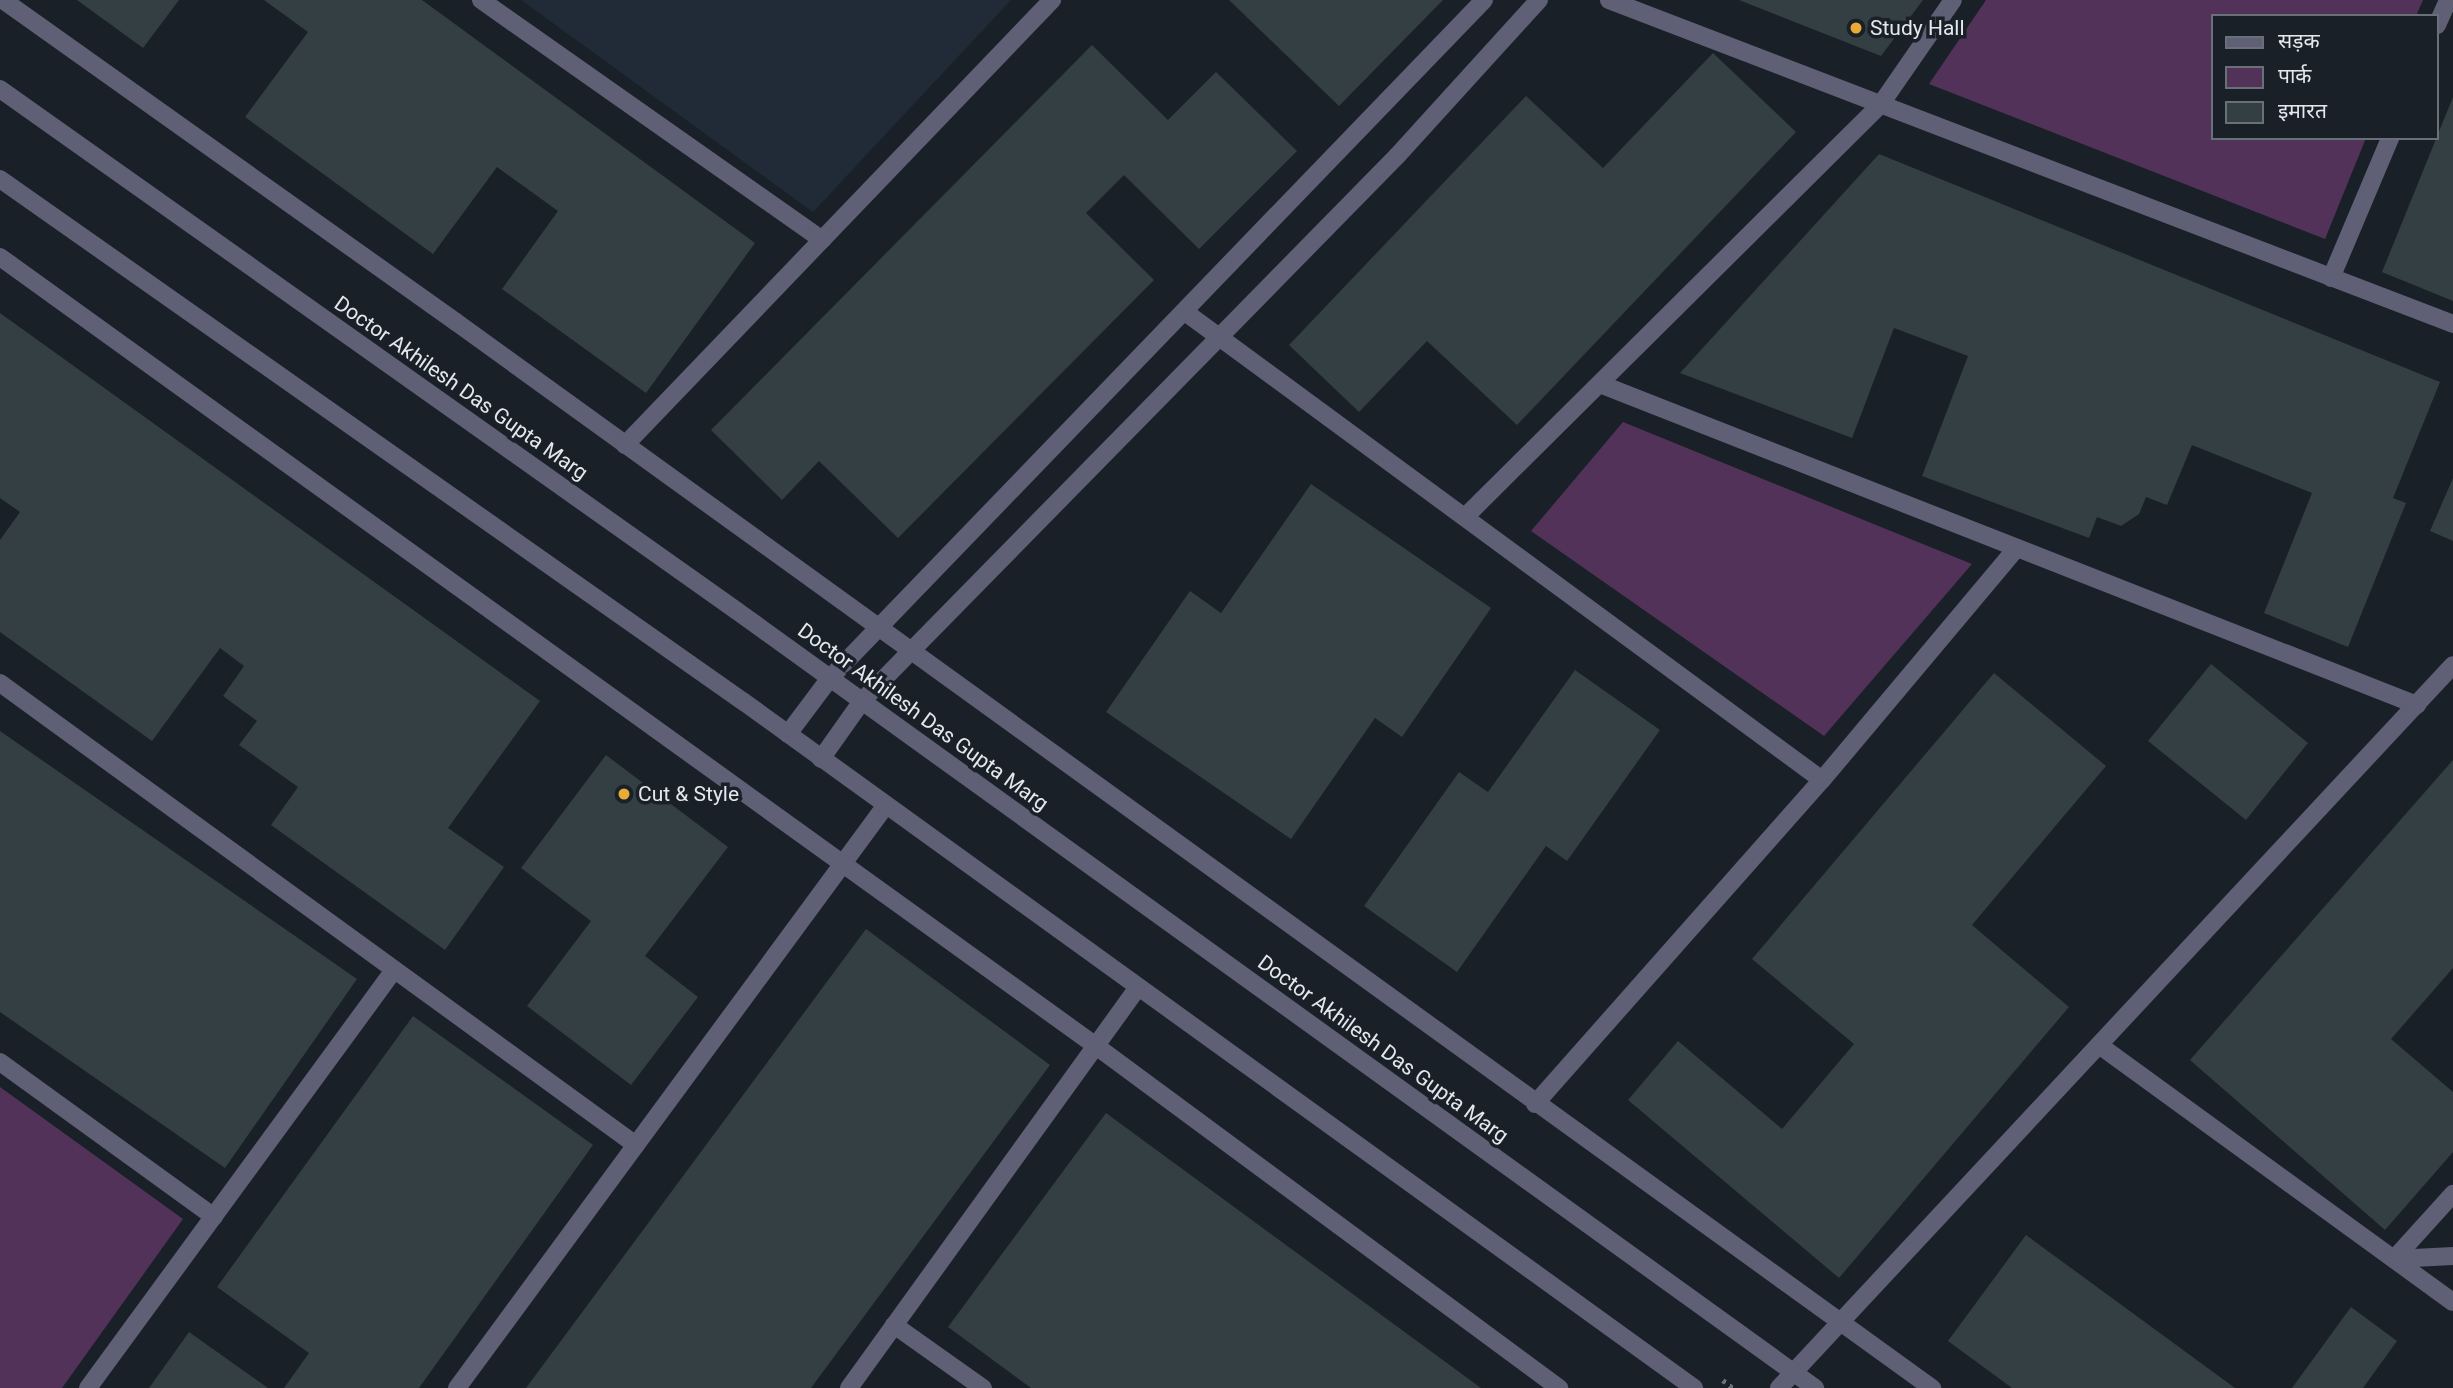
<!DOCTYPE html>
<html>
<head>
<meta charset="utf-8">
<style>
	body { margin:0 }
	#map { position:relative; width:2453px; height:1388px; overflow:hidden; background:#192027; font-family:Roboto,"Noto Sans Devanagari",sans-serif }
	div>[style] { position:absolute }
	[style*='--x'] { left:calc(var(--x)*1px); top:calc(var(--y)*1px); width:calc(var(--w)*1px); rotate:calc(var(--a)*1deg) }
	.built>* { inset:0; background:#202b37 }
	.green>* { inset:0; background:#523259 }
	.building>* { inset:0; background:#333f43 }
	.path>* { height:4.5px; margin-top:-2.25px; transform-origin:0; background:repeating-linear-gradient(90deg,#6b7178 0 3.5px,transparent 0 8.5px) }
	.minor>* { height:18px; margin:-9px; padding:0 9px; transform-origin:9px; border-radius:9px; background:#5f5f75 }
	.tertiary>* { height:18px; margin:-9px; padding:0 9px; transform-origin:9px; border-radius:9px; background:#5f5f75 }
	.dots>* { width:19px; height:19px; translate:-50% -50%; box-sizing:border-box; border:4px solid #192027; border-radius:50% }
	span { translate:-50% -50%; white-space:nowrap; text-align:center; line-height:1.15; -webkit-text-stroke:7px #192027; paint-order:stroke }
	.poi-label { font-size:21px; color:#e4e8ee }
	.left { translate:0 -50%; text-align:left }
	.street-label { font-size:21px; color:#e4e8ee }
	.legend { position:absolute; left:2211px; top:14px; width:228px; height:126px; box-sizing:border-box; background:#192027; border:2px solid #6a7077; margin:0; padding:9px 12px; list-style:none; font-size:21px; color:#e4e8ee }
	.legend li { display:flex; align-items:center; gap:14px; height:35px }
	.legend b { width:35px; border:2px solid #6a7077 }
</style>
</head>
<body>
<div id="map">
	<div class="built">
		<i style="clip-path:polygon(521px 0,1011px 0,813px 212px)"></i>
	</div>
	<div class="green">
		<i style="clip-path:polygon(1986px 0,2423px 0,2416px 16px,2213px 16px,2213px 138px,2366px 138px,2325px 239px,1929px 84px)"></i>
		<i style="clip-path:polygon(1623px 422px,1972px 564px,1824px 736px,1531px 531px)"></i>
		<i style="clip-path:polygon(0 1087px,183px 1219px,62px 1388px,0 1388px)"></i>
	</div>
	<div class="building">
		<i style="clip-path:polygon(77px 0,179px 0,143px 48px)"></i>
		<i style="clip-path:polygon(264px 0,422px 0,755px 243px,646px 393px,502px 289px,558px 211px,497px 167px,433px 254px,245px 117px,308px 32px)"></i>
		<i style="clip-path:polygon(1229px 0,1443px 0,1339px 106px)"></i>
		<i style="clip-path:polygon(1739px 0,1923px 0,1881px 56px)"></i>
		<i style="clip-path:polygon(1092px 45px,1168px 120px,1216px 72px,1297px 151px,1199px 249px,1124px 175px,1086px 213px,1154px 280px,898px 538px,819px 461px,782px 500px,711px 430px)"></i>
		<i style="clip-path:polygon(1713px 53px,1796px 132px,1517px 425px,1427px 341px,1359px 412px,1289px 345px,1526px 96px,1603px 168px)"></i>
		<i style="clip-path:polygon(2453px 97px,2453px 301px,2382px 272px)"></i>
		<i style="clip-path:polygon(1879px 154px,2440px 382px,2393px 498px,2406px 503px,2348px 647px,2264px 613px,2312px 493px,2192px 445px,2167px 505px,2146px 497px,2139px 514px,2121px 526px,2097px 517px,2089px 538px,1922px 476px,1968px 356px,1894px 328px,1852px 438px,1680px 373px)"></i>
		<i style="clip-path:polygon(0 313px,540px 701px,448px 828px,504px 867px,445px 950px,271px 825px,298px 787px,239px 745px,257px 721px,223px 696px,244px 666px,220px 648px,152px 741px,0 632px,0 540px,20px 512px,0 498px)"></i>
		<i style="clip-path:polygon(2453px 478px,2453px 541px,2430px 531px)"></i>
		<i style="clip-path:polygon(1311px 484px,1491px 608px,1402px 737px,1375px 718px,1291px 839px,1106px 712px,1190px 591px,1221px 613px)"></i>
		<i style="clip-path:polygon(2211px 664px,2308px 743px,2246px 820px,2148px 741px)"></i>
		<i style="clip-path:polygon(1575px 670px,1660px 730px,1567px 861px,1546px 846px,1457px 972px,1364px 906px,1459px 772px,1488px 792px)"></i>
		<i style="clip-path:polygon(1994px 673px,2106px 766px,1972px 925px,2069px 1007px,1839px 1278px,1628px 1100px,1678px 1041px,1782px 1129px,1854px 1044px,1752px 959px)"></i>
		<i style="clip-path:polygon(0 731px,357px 979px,225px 1168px,0 1012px)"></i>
		<i style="clip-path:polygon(606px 755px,728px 847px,645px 956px,698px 997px,631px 1085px,527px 1006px,591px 921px,521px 868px)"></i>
		<i style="clip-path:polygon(2453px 760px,2453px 968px,2391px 1039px,2453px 1092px,2453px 1152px,2385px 1230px,2190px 1060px)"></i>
		<i style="clip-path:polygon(866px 929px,1050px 1065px,811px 1388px,526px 1388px)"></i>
		<i style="clip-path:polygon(413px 1016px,593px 1145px,419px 1388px,284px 1388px,309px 1353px,217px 1287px)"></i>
		<i style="clip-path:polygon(1106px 1113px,1481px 1388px,1031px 1388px,948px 1327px)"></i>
		<i style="clip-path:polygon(2026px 1235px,2235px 1388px,2012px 1388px,1948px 1341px)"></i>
		<i style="clip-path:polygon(2351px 1307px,2397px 1341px,2363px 1388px,2292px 1388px)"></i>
		<i style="clip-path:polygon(189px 1332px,268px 1388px,149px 1388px)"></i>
	</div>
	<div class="path">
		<i style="--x:1723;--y:1380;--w:13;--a:39"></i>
	</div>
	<div class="minor">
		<i style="--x:3;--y:0;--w:556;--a:35.41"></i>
		<i style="--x:456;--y:322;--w:1821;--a:35.84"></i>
		<i style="--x:481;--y:0;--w:417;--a:35.1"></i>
		<i style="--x:1609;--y:0;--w:904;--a:21"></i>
		<i style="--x:2437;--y:25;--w:27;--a:-66"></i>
		<i style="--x:0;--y:257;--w:1350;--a:35.75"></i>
		<i style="--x:1096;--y:1046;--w:576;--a:36.45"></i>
		<i style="--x:2331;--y:278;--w:152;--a:-67.1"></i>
		<i style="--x:1185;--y:312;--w:790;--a:36.3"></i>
		<i style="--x:1600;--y:384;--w:878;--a:21.45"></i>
		<i style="--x:625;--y:445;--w:617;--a:-46.18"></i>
		<i style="--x:1466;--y:516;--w:585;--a:-44.79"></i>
		<i style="--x:1881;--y:104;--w:126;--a:-55.3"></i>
		<i style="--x:0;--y:683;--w:786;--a:36"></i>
		<i style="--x:788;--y:734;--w:70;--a:-53.1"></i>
		<i style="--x:830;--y:678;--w:942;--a:-46.03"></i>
		<i style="--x:821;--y:759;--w:71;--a:-54.7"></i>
		<i style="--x:862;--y:701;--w:764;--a:-45.53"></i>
		<i style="--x:1397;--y:156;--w:211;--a:-47.7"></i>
		<i style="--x:2099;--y:1045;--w:437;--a:36"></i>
		<i style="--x:0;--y:1062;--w:264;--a:35.9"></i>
		<i style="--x:1535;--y:1104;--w:433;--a:-48.5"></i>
		<i style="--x:1822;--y:780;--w:303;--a:-50"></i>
		<i style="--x:2394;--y:1259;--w:88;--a:-47.8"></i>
		<i style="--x:2394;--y:1259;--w:59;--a:-2.9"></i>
		<i style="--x:894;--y:1325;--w:109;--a:35.3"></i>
		<i style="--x:88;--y:1388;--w:518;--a:-53.79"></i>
		<i style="--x:457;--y:1388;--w:724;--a:-53.65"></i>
		<i style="--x:849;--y:1388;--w:494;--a:-54.2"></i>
		<i style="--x:1779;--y:1388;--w:988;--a:-47.01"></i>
	</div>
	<div class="tertiary">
		<i style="--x:0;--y:89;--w:903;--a:35.31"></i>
		<i style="--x:737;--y:611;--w:1329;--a:35.78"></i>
		<i style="--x:0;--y:179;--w:909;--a:35.11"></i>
		<i style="--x:744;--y:702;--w:1172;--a:35.83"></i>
	</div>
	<div class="dots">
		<i style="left:1856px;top:28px;background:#e9ab38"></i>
		<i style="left:624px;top:794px;background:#e9ab38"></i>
	</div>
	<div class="poi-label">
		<span class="left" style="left:1870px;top:28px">Study Hall</span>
		<span class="left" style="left:638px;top:794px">Cut &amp; Style</span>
	</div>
	<div class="street-label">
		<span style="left:461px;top:388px;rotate:35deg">Doctor Akhilesh Das Gupta Marg</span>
		<span style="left:923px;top:717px;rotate:36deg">Doctor Akhilesh Das Gupta Marg</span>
		<span style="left:1383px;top:1049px;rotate:36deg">Doctor Akhilesh Das Gupta Marg</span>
	</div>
	<ul class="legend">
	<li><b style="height:9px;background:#5f5f75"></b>सड़क</li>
	<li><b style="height:19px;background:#523259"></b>पार्क</li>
	<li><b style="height:19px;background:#333f43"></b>इमारत</li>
	</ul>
</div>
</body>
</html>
